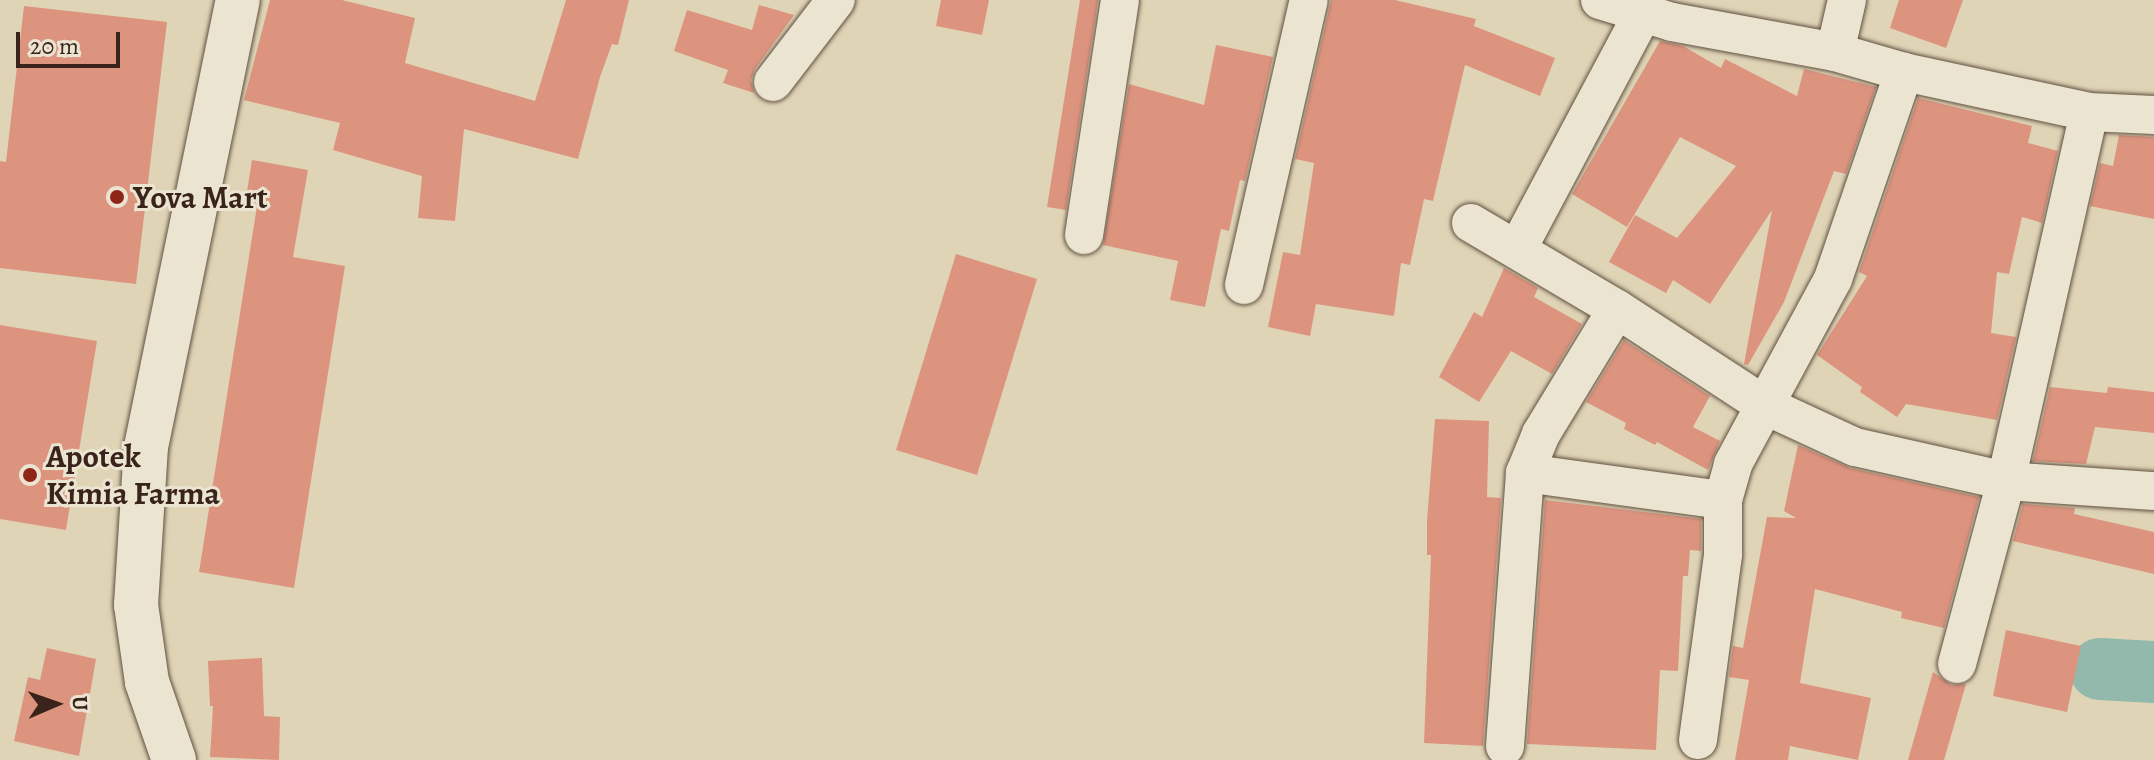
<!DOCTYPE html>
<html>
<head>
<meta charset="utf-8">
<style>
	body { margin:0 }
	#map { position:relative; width:2154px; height:760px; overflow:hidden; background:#dfd5b6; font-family:Alegreya,serif }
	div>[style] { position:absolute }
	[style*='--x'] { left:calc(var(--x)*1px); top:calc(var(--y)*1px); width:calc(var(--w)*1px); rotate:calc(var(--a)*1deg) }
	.river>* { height:62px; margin:-31px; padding:0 31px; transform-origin:31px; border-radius:31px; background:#93b9ac }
	.building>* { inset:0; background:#dd947f }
	.roads { filter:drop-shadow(0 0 2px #625042) drop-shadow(0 0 2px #625042) }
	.minor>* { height:38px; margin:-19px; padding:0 19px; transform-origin:19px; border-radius:19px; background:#eae4d0 }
	.tertiary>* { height:44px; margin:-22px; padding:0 22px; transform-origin:22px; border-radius:22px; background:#eae4d0 }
	.dots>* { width:22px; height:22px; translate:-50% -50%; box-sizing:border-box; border:4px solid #eae4d0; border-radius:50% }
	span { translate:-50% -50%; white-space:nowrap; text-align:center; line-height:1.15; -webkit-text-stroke:6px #eae4d0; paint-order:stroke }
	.poi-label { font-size:32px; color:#39231b; font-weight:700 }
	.left { translate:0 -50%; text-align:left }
	.north { position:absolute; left:16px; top:664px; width:80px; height:80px; -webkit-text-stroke:6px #eae4d0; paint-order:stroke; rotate:88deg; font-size:22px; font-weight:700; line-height:32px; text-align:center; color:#39231b }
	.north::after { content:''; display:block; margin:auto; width:28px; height:36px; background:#39231b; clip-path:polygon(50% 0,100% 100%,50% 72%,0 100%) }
	.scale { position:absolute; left:16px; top:32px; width:104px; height:36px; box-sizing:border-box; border:4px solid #39231b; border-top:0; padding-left:10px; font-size:24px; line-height:28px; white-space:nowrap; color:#39231b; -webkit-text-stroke:6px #eae4d0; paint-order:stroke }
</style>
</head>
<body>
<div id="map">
	<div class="river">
		<i style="--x:2100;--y:669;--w:54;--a:3.2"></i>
	</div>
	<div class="building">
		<i style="clip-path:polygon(270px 0,342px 0,415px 18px,405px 63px,535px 101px,566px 0,629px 0,618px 45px,612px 44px,600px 77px,578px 159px,464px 129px,455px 221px,418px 218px,422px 176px,333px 150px,340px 123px,244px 100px)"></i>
		<i style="clip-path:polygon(941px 0,989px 0,982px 35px,936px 26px)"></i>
		<i style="clip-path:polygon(1080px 0,1098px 0,1066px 210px,1047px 207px)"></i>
		<i style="clip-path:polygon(1331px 0,1395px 0,1476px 19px,1474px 26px,1555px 58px,1540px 96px,1465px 65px,1433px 201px,1424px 199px,1410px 265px,1401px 263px,1394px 316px,1316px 304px,1310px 336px,1268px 327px,1283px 252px,1300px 255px,1314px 163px,1295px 159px)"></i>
		<i style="clip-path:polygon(1899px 0,1963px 0,1946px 48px,1890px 28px)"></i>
		<i style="clip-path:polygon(759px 5px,794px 15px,755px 69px,751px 80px,754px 93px,723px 83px,728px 70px,674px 51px,687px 10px,752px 30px)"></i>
		<i style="clip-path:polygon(24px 6px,167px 22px,136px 284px,0 268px,0 161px,6px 162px)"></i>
		<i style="clip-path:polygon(1660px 41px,1683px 46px,1721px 68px,1725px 59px,1797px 96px,1804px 69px,1876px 87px,1846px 174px,1834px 171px,1784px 302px,1748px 365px,1744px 364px,1772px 210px,1710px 304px,1673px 280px,1666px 293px,1609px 262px,1635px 215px,1677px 238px,1736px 166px,1680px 137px,1627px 227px,1572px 194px)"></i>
		<i style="clip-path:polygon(1216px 45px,1273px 57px,1245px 181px,1240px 180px,1229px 231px,1221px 229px,1205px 307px,1170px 300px,1178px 261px,1103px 245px,1129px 84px,1204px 105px)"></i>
		<i style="clip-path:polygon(1918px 98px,2032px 126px,2028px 143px,2058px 151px,2042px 223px,2022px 217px,2009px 274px,1997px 272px,1991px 333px,2016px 337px,1997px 420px,1906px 404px,1897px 417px,1860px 392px,1862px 387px,1817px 355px,1867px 276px,1859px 272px)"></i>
		<i style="clip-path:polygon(2119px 135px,2154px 137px,2154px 219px,2090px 206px,2100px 163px,2113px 166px)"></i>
		<i style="clip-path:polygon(252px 160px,308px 170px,293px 257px,345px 266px,294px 588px,199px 572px,257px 206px,245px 204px)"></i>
		<i style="clip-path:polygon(956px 254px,1037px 279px,977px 475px,896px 450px)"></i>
		<i style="clip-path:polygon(1504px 268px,1538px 288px,1534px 297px,1582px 324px,1552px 374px,1511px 351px,1479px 402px,1439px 377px,1474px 312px,1482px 317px)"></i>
		<i style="clip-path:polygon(0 325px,97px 341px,66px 530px,0 519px)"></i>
		<i style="clip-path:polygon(1624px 340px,1710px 396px,1693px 427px,1720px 441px,1708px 470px,1657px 442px,1655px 445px,1624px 429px,1626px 423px,1586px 402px)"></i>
		<i style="clip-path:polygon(2050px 387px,2107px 393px,2108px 387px,2154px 392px,2154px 433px,2095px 427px,2086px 464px,2033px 461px)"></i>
		<i style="clip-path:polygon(1435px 419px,1489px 421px,1487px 497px,1501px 498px,1483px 746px,1424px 743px,1431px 555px,1427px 555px,1427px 521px)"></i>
		<i style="clip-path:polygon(1798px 445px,1850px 468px,1979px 497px,1944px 628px,1901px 618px,1902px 612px,1815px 589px,1800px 683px,1871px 698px,1858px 760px,1790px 746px,1788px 760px,1735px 760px,1749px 680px,1729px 677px,1733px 646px,1743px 648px,1767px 517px,1796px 518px,1784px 511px)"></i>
		<i style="clip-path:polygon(1545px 500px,1701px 519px,1701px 551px,1690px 550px,1688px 576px,1683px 576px,1678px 671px,1660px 670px,1656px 750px,1527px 744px)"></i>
		<i style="clip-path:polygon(2023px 504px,2075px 508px,2074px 514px,2154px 532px,2154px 574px,2013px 541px)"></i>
		<i style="clip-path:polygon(2006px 630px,2081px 646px,2067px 712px,1993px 696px)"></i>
		<i style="clip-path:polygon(47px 648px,96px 659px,79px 756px,14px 741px,28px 677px,40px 680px)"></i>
		<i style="clip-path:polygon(262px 658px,264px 716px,280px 717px,279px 760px,210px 757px,213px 706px,210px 706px,208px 661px)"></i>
		<i style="clip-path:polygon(1933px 672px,1951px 685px,1966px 684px,1944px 760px,1908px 760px)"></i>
	</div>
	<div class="roads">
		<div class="minor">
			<i style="--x:1600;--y:0;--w:75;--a:17"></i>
			<i style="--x:1672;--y:22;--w:166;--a:10.4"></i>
			<i style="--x:1835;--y:52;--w:72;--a:16.2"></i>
			<i style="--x:1904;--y:72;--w:189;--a:12.2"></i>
			<i style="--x:2089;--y:112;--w:65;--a:2.6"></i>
			<i style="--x:1835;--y:52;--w:53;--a:-77"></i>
			<i style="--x:773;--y:82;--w:103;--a:-52.5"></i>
			<i style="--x:1471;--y:223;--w:169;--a:30.5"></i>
			<i style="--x:1617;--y:309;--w:176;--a:33.1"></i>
			<i style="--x:1764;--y:405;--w:100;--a:24.8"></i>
			<i style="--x:1855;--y:447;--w:155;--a:12.7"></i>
			<i style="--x:2006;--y:481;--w:148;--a:3.9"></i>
			<i style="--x:1084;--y:235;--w:238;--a:-81.3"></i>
			<i style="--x:1518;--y:248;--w:268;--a:-62"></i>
			<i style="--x:1244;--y:285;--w:292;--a:-77.2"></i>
			<i style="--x:1525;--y:473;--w:200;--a:7.8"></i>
			<i style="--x:1957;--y:664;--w:189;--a:-75"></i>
			<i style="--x:2006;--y:481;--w:378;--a:-77.3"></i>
			<i style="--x:1698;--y:740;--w:188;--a:-82.3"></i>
			<i style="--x:1723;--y:554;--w:54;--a:-90"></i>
			<i style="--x:1723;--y:500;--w:37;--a:-74"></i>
			<i style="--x:1733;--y:464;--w:210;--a:-61.6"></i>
			<i style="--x:1833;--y:279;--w:219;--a:-71.1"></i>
			<i style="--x:1505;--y:746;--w:274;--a:-85.8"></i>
			<i style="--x:1525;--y:473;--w:42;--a:-67.7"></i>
			<i style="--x:1541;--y:434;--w:146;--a:-58.7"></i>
		</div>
		<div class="tertiary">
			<i style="--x:174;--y:760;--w:83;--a:-109.1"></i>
			<i style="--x:147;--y:682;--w:78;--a:-98.1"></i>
			<i style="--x:136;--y:605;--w:158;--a:-86.4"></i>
			<i style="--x:146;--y:447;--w:456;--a:-78.4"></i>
		</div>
	</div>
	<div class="dots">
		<i style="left:117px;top:197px;background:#8f2418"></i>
		<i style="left:30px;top:475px;background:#8f2418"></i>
	</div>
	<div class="poi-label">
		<span class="left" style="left:133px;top:197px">Yova Mart</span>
		<span class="left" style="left:46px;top:475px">Apotek<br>Kimia Farma</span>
	</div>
	<div class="north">U</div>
	<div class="scale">20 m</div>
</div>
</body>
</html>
